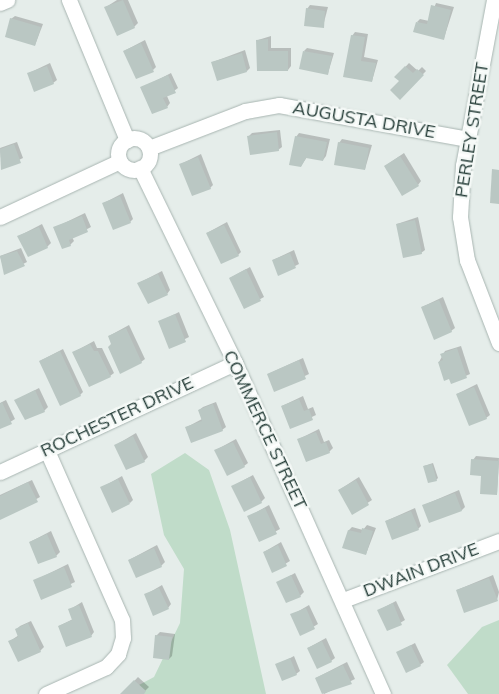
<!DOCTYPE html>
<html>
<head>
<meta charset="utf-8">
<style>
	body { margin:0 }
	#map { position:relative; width:499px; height:694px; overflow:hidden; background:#e5edea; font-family:Mulish,sans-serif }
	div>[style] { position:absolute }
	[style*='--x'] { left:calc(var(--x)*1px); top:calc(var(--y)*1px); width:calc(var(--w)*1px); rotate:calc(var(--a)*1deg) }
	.green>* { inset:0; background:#c0dcc9 }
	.shadow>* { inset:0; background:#0003 }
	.building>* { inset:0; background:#bac7c3 }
	.roads { filter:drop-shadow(0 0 1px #a8b5b1) drop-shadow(0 0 1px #a8b5b1) }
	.minor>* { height:15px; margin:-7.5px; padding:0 7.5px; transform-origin:7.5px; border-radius:7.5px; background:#fff }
	.minor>.ring { margin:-7.5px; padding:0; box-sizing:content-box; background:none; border:15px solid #fff; border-radius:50% }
	span { translate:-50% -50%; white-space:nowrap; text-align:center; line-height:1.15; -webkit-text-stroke:5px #f5f9f7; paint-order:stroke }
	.street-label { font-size:18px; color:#253d38 }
</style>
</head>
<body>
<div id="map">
	<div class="green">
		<i style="clip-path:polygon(185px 453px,209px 470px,230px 530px,266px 694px,122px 694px,154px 677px,180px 623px,184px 569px,164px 535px,151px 474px)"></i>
		<i style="clip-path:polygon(499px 620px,499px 694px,468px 694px,447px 665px,482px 627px)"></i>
	</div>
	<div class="shadow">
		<i style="clip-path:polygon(117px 0,128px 0,138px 23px,134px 27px,106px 7px)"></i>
		<i style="clip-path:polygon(436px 3px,454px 7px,444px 38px,417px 22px,420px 19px,429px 21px)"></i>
		<i style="clip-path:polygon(310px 5px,328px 7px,323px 26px,307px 9px)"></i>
		<i style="clip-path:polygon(15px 16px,43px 24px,35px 45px,11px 19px)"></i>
		<i style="clip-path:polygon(355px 32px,368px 34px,364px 57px,378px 60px,372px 81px,344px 76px,352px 36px)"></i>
		<i style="clip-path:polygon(271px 36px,271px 48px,291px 48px,291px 66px,288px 70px,258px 70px,258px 40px)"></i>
		<i style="clip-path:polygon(145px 40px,156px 67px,153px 70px,124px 51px)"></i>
		<i style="clip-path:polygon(307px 48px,334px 53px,328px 73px,304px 51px)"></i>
		<i style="clip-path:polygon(245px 50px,250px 68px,247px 71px,213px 62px)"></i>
		<i style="clip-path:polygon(50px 63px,57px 80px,53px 83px,29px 73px)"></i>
		<i style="clip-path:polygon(409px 63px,418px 71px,422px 67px,426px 71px,400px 98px,400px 81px,396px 77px)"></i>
		<i style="clip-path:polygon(171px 73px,178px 88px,167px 96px,170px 103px,167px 107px,142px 88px)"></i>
		<i style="clip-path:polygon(280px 130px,282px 147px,278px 150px,249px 136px,252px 133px)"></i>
		<i style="clip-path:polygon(299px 133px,330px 139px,326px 156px,323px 160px,307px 157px,301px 166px,296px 137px)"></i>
		<i style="clip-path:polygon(342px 139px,372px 145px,365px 169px,339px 143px)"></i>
		<i style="clip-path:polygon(17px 142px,23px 158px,2px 168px,0 148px)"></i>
		<i style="clip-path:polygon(404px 153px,421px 181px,418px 185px,385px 166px)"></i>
		<i style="clip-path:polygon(201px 154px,213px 185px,210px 188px,181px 164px)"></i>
		<i style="clip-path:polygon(123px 193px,133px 219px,130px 222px,104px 203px)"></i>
		<i style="clip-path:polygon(85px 213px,91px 227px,72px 237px,74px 241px,70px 245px,54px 228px)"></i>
		<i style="clip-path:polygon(418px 217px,425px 250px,421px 253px,397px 224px)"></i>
		<i style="clip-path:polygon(227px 222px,241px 252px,238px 255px,207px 233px)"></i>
		<i style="clip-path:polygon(42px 224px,51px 243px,47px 247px,19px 236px)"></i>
		<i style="clip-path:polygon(21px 248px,27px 262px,5px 273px,0 256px)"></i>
		<i style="clip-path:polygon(294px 250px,299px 264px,279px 274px,273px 260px)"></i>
		<i style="clip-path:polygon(250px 267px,264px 297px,244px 308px,230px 278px)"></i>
		<i style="clip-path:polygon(162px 271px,170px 290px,167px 294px,139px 283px)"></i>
		<i style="clip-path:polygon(443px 297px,455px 328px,451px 331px,422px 307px)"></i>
		<i style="clip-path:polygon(179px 312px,189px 337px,169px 347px,159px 322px)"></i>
		<i style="clip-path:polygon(129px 325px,145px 359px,141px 362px,113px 344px,109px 336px)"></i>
		<i style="clip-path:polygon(94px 341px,97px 348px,102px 348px,114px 373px,110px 376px,74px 352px)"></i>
		<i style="clip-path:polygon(461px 346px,470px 374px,452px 382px,439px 362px,445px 351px)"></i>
		<i style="clip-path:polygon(63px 349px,83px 392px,80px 395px,40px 361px)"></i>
		<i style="clip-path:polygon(303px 358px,309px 374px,275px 390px,268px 374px)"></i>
		<i style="clip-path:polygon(477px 384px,490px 415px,486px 418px,457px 394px)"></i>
		<i style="clip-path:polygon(39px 388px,48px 407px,44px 411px,16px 400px)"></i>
		<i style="clip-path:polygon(303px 396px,308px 409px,313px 407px,316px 415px,291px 427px,282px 406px)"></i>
		<i style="clip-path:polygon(6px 400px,15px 419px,0 428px,0 403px)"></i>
		<i style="clip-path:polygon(216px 402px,226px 427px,222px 430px,187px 427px,202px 419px,199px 410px,203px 407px)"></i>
		<i style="clip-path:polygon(319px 429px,324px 442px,329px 440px,333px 448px,329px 452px,299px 439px)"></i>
		<i style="clip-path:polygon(136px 433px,148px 457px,144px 461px,116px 445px)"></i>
		<i style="clip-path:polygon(236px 439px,248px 463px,244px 466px,216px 450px)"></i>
		<i style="clip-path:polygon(476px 456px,499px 458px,497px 494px,473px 460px)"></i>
		<i style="clip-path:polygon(433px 463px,438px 478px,436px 480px,424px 466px)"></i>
		<i style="clip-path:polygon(253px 475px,265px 498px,261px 502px,233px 486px)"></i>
		<i style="clip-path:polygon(122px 476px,133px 500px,130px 503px,101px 488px)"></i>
		<i style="clip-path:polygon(359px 477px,372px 500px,352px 513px,339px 490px)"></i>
		<i style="clip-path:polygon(32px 480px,40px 497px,0 519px,0 495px)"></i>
		<i style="clip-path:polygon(459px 490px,465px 507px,462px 510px,424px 505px)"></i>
		<i style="clip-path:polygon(269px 505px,280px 529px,260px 540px,248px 517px)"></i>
		<i style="clip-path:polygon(415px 508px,421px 526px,418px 529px,386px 521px)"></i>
		<i style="clip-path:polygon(367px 525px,376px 528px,366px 554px,344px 547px,349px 530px,352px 527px,363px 530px)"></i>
		<i style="clip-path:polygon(51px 531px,60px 552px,56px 556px,30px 542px)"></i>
		<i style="clip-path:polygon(281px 542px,290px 561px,273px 571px,264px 552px)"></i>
		<i style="clip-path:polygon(157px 545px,165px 562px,161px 566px,129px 560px)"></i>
		<i style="clip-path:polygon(68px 564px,75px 582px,41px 598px,34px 581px)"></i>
		<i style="clip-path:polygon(295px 573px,304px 592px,300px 596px,277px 583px)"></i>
		<i style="clip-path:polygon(493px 575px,499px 592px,497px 600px,457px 590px)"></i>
		<i style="clip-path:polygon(162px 585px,171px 604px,168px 608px,145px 595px)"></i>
		<i style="clip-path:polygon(396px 601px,405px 620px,388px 630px,379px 610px)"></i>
		<i style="clip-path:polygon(82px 602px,94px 632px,91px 636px,59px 626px,73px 619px,69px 610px)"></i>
		<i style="clip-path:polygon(309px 605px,318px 624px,301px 634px,292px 615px)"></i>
		<i style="clip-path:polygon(31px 621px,44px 647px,40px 651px,10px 641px,19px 635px,16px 630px,20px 626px)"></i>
		<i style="clip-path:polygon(160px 632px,175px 634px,172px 656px,169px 659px,156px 636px)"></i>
		<i style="clip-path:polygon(326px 638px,335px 658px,331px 661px,308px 648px)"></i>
		<i style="clip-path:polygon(415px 643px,424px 662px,420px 665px,398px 652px)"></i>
		<i style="clip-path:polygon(294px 656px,300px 671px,296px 674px,277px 665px)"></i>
		<i style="clip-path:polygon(347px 662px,355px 679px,324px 694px,316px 678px)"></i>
		<i style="clip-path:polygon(138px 677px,149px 687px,142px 694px,122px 694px)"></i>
	</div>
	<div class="building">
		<i style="clip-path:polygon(123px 0,135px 28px,117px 36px,104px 7px)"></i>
		<i style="clip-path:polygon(431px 5px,451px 10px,444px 40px,413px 32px,416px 22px,427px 24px)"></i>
		<i style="clip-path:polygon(306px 8px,325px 11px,324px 28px,304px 26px)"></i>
		<i style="clip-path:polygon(10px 18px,41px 27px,35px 46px,5px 37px)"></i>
		<i style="clip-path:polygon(351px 35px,365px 37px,361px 61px,376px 63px,372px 82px,343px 77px)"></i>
		<i style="clip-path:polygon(268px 39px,268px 51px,288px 51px,288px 71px,257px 71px,256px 40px)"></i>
		<i style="clip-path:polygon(141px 43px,154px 72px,136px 79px,123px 51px)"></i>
		<i style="clip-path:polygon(303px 51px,332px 56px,328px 75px,299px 69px)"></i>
		<i style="clip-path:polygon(242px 53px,247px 72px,217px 81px,211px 62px)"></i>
		<i style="clip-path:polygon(47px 66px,54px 84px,34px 92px,27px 73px)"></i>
		<i style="clip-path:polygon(405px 66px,413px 73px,417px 69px,424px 75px,400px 100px,390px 90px,399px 81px,394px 77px)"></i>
		<i style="clip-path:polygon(168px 75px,176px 93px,163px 98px,168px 108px,152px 114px,140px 87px)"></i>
		<i style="clip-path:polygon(277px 132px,279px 151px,250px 155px,247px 136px)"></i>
		<i style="clip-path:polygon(295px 136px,327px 142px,323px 161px,306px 158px,301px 167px,289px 165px)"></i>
		<i style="clip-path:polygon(338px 142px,369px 148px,365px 170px,334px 165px)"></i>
		<i style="clip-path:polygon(14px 144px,21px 163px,1px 170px,0 149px)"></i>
		<i style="clip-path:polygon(400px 156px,419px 186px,402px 196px,384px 166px)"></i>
		<i style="clip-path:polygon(198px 157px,211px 189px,192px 196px,179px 164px)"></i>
		<i style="clip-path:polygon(492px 169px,499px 170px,499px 204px,490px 203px)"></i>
		<i style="clip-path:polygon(120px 196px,131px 223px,113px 230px,102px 203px)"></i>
		<i style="clip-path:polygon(82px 216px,88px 232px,69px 240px,71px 246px,62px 249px,53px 227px)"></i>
		<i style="clip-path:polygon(415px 220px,422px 254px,403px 258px,396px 224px)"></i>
		<i style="clip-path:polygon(224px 225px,239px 256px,221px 264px,206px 233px)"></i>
		<i style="clip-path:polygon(39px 227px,48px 248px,28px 257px,17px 236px)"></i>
		<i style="clip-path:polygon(17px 251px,25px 266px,4px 275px,0 256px)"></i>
		<i style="clip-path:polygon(290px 253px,296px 268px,278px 276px,272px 260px)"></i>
		<i style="clip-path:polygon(246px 269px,261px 301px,244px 309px,229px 278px)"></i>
		<i style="clip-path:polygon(158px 274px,168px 295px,148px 304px,137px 283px)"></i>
		<i style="clip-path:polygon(439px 300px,452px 332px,434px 340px,421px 307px)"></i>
		<i style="clip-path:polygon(175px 314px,186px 342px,169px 349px,158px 321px)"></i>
		<i style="clip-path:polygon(126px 328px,142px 363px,120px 374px,108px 347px,111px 344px,108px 336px)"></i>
		<i style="clip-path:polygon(90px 344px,94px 351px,98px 351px,111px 377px,89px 387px,72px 352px)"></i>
		<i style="clip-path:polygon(457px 348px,467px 378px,451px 384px,449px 379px,444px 381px,438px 362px,443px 360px,440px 354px)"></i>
		<i style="clip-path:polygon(60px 351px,81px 396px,60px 406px,39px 361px)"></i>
		<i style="clip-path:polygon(299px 360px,306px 379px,274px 392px,267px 374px)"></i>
		<i style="clip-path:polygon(474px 387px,487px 419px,469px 426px,456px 394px)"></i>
		<i style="clip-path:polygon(35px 390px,45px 412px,25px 420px,14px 400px)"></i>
		<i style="clip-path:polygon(299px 399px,304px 411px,309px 409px,313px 420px,290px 429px,281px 406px)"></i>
		<i style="clip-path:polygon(2px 402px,12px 424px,0 429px,0 404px)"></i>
		<i style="clip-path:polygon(213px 404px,223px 431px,191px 443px,185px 427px,202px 421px,198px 410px)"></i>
		<i style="clip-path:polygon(316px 432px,321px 444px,326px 442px,330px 453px,306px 462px,297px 439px)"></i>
		<i style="clip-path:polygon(133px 436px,145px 462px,126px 470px,114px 445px)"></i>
		<i style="clip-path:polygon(233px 442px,245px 467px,227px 476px,214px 450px)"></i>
		<i style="clip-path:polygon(471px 459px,499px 461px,497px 495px,480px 494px,481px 476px,470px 475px)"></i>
		<i style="clip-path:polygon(432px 464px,437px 481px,428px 483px,423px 466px)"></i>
		<i style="clip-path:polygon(250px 477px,262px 503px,244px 512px,231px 486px)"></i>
		<i style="clip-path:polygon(118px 479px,130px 504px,112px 513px,100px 487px)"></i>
		<i style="clip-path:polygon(356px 480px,369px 505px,352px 515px,338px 490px)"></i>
		<i style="clip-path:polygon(28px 482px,38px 502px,0 520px,0 496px)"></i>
		<i style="clip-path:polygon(455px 493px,462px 511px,429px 523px,422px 505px)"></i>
		<i style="clip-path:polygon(265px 508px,277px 534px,259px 542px,247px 516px)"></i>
		<i style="clip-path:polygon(411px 511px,419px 530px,392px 540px,385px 521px)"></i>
		<i style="clip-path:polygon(362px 528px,373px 531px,366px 555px,342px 548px,348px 530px,361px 533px)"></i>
		<i style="clip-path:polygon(47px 534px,57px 557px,38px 564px,29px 542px)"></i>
		<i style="clip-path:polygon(278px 545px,287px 566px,272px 573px,263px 552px)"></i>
		<i style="clip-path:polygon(154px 548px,162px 567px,136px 578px,128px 560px)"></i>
		<i style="clip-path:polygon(64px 567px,72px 587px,41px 600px,33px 580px)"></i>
		<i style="clip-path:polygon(291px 575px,301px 597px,286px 603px,276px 582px)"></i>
		<i style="clip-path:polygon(489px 578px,498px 601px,464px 613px,456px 590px)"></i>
		<i style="clip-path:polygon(159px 588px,169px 609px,153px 616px,144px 594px)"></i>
		<i style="clip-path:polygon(393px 603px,402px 625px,387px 631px,377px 610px)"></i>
		<i style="clip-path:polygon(79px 605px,92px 637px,66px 647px,58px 626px,72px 620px,68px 609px)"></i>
		<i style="clip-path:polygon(306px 608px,315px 629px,300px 636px,290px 614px)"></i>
		<i style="clip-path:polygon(28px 623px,41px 652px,18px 662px,8px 641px,18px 637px,15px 629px)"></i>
		<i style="clip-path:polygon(155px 635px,172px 637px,169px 660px,153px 658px)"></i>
		<i style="clip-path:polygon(322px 641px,332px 662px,317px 669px,307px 648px)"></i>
		<i style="clip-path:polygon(411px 645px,421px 666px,406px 673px,396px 652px)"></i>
		<i style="clip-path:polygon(290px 658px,297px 675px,282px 681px,275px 664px)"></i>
		<i style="clip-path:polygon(343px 665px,352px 684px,322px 694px,315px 678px)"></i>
		<i style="clip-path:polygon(134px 680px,146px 691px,144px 694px,120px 694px)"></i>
	</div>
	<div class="roads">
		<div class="minor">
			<i style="--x:69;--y:0;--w:152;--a:67.5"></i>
			<i style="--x:494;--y:0;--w:168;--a:100.6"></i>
			<i style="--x:463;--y:165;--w:52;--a:93.3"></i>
			<i style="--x:460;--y:217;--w:44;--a:80.8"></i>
			<i style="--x:467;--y:260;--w:89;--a:68.9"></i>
			<i style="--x:0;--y:3;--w:8;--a:-23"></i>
			<i class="ring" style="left:118px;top:138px;width:17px;height:17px"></i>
			<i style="--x:149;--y:148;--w:103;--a:-21.1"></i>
			<i style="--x:245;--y:111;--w:35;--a:-10"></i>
			<i style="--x:279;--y:105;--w:192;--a:10.2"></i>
			<i style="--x:140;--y:168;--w:217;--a:64"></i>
			<i style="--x:235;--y:363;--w:363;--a:65.9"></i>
			<i style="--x:0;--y:217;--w:132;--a:-25"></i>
			<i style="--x:0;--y:472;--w:259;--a:-24.9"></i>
			<i style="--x:343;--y:600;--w:167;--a:-20.7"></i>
			<i style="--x:46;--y:694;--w:66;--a:-24.2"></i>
			<i style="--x:106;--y:667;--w:18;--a:-47"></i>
			<i style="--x:118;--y:654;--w:17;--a:-73"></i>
			<i style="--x:123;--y:638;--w:18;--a:-93"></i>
			<i style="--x:122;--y:620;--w:185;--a:-113.9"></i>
		</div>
	</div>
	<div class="street-label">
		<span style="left:364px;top:120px;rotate:10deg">AUGUSTA DRIVE</span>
		<span style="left:472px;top:130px;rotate:-81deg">PERLEY STREET</span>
		<span style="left:117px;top:417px;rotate:-25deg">ROCHESTER DRIVE</span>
		<span style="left:265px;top:430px;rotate:65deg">COMMERCE STREET</span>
		<span style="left:421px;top:570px;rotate:-21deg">DWAIN DRIVE</span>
	</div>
</div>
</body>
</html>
